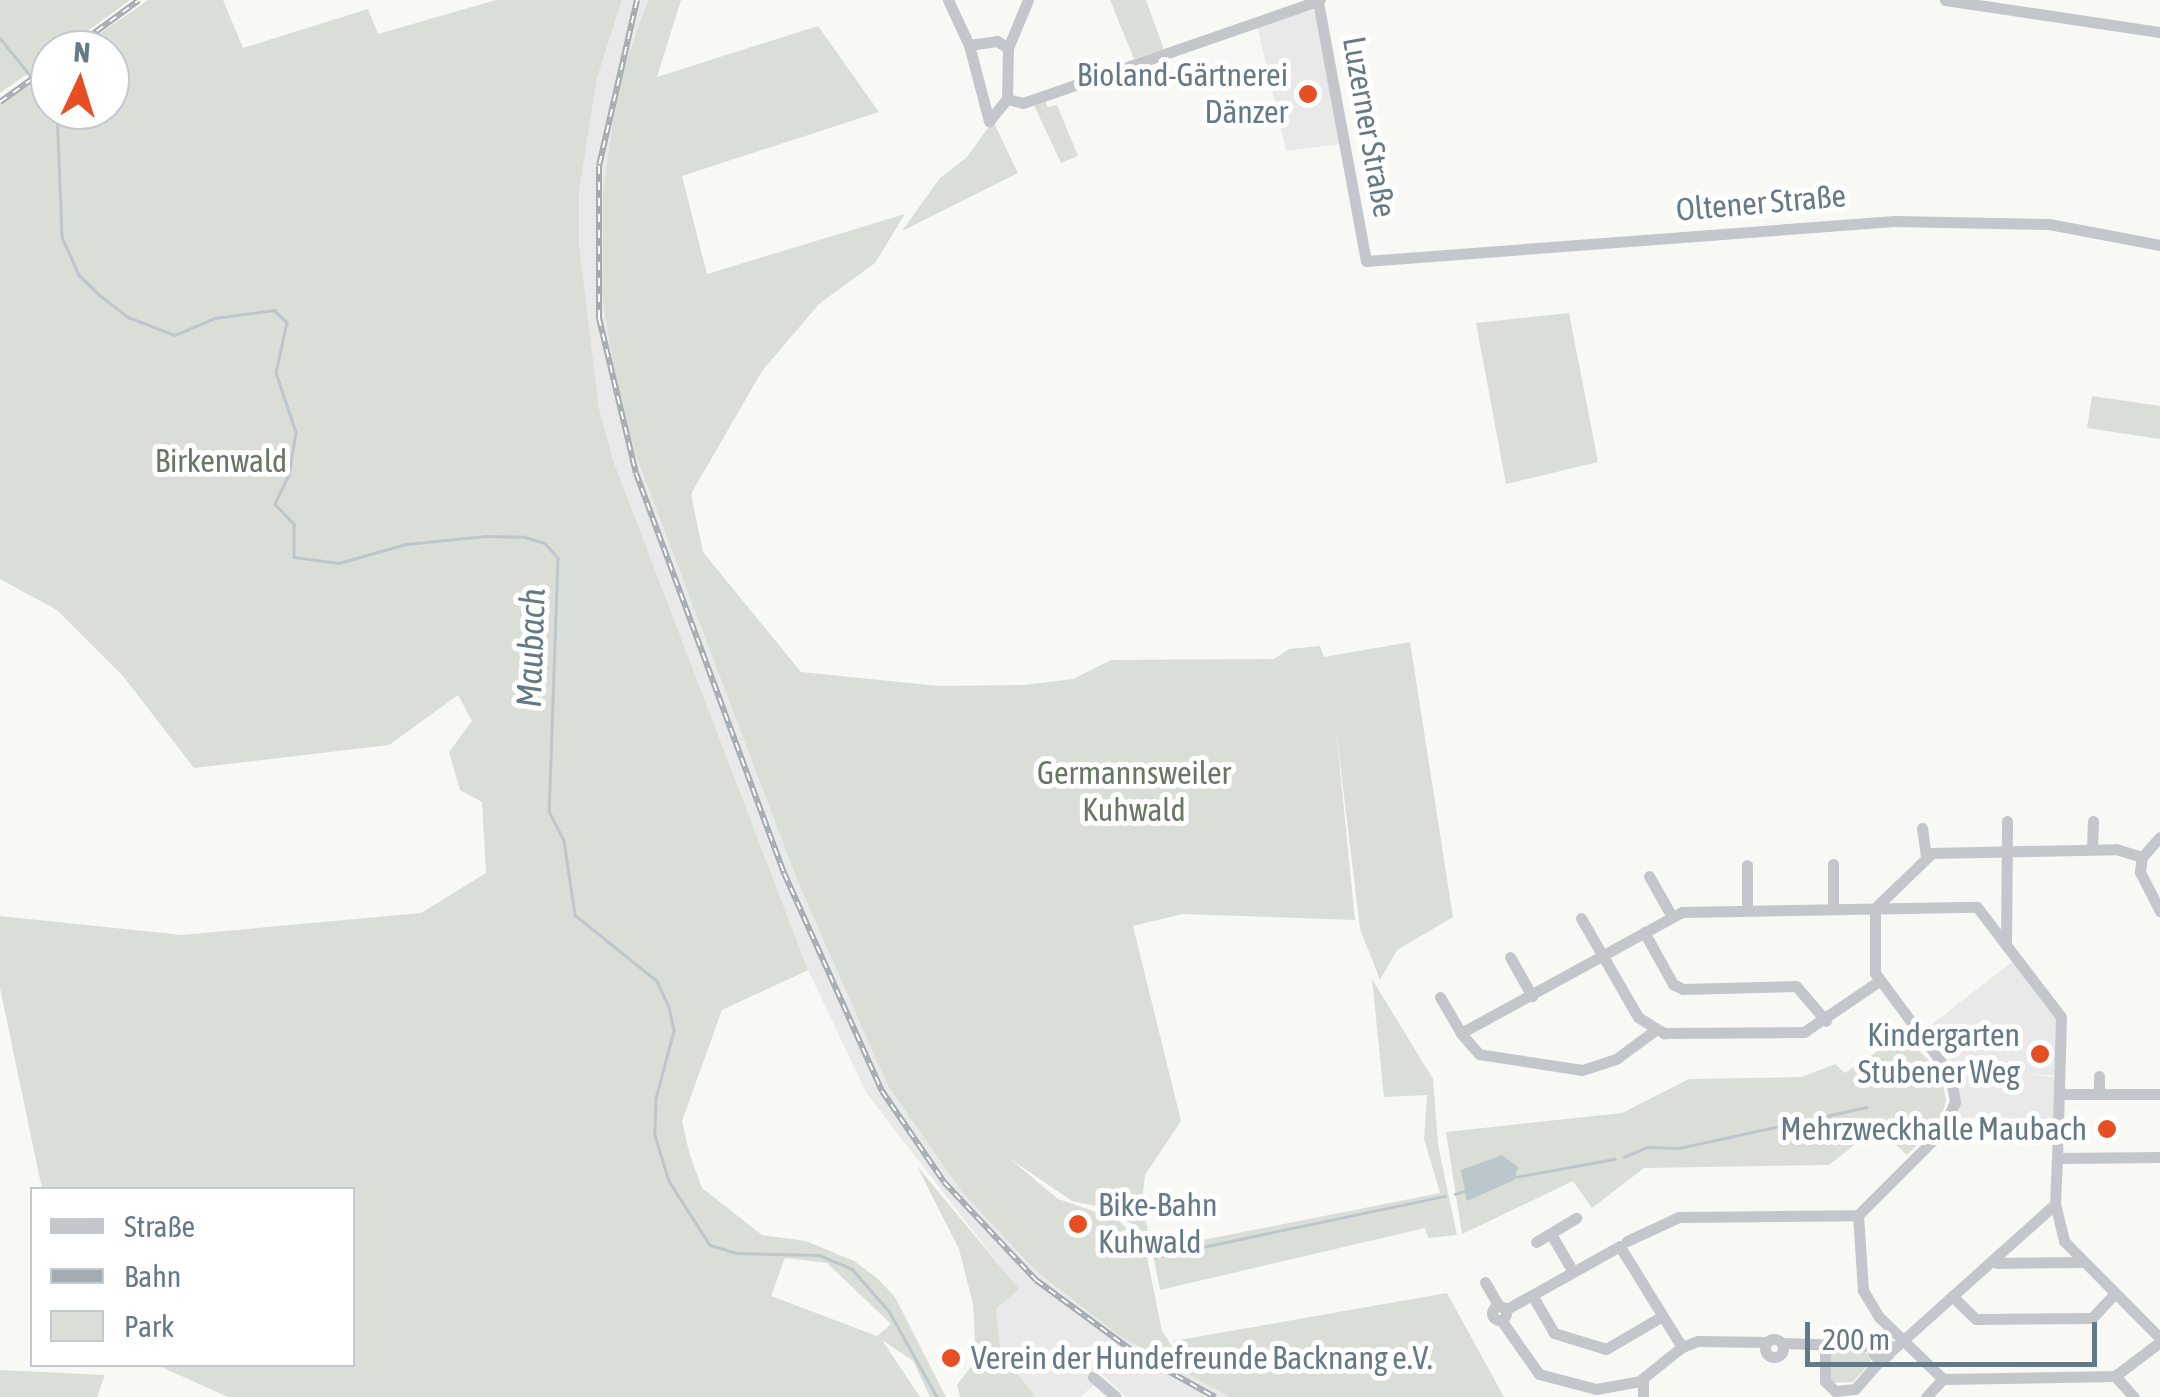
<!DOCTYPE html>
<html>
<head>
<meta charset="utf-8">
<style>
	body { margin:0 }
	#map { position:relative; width:2160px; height:1397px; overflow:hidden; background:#f8f8f5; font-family:"Asap Condensed",sans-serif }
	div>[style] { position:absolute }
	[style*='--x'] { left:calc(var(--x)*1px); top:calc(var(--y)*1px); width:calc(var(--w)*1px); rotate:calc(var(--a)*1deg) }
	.built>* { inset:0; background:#e8e9e8 }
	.green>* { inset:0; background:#d9dfd6 }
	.water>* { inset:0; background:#bbc7cb }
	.stream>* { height:2.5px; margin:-1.25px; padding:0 1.25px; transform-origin:1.25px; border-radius:1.25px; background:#bbc7cb }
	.street>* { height:11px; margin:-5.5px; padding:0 5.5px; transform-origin:5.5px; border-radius:5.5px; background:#c3c7cb }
	.street>.ring { margin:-5.5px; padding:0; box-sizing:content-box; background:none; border:11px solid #c3c7cb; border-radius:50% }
	.rail>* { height:6px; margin-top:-3px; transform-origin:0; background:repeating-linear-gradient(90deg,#fff 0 8px,#a3abb0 0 16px); box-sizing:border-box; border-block:2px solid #a3abb0 }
	.dots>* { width:28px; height:28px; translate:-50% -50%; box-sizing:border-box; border:5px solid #fff; border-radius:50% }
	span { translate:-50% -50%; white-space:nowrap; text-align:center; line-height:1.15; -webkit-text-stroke:10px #fff; paint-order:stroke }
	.poi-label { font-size:32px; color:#667987 }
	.right { translate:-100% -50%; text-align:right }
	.left { translate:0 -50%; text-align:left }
	.street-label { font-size:32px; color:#667987 }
	.park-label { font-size:32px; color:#667861 }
	.water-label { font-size:35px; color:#627a83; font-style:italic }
	.legend { position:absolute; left:30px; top:1187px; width:325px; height:180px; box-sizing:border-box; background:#fff; border:2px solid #c2c9cf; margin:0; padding:12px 18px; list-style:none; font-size:30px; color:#667987 }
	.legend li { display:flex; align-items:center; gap:20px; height:50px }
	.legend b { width:50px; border:2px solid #c2c9cf }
	.north { position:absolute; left:30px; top:30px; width:100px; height:100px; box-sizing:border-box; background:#fff; border:2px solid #c2c9cf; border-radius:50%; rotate:4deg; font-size:28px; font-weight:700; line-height:40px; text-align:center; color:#667987 }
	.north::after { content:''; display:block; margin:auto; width:35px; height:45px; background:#e84e24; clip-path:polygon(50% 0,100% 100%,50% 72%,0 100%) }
	.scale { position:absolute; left:1805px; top:1322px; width:292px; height:45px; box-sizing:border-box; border:5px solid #667987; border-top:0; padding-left:12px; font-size:30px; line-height:35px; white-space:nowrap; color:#667987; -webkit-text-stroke:8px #fff; paint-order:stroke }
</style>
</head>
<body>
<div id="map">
	<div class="built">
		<i style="clip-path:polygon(622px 0,648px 0,619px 81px,600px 256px,617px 387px,677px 564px,888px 1086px,962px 1191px,1035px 1270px,1118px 1335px,1229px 1397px,1126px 1397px,1093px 1366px,1094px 1385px,1080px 1397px,1036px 1397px,1001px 1353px,996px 1309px,1018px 1289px,867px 1094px,808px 970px,613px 460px,599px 408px,579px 244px,579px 192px,597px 78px)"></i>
		<i style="clip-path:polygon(1314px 10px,1341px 144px,1286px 151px,1257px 25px)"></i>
		<i style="clip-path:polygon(2016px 959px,2058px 1021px,2058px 1076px,2021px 1073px,2058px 1078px,2058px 1119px,1958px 1118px,1956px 1068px,1927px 1028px)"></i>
	</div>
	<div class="green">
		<i style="clip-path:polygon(0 0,130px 0,62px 50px,50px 50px,50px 58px,0 93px)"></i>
		<i style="clip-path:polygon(evenodd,148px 0,223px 0,243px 48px,368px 9px,378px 34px,496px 0,622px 0,597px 78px,579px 192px,579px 244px,599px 408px,613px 460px,808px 970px,722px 1010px,682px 1121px,689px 1152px,702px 1188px,762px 1235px,806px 1241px,854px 1261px,877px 1278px,895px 1297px,946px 1397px,930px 1397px,913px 1361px,882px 1340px,920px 1397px,228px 1397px,157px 1365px,352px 1364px,352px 1190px,42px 1189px,0 988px,0 916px,182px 935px,421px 913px,486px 873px,482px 802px,460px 790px,449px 752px,472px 721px,458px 695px,389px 745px,194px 768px,123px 676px,57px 610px,0 579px,0 103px,50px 68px,50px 110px,110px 110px,110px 50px,76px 50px,148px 0,785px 1258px,827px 1263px,891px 1324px,877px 1336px,771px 1296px,785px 1258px)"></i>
		<i style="clip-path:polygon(648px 0,681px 0,657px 77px,818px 26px,879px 112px,682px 176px,707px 274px,905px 214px,875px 263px,819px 304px,762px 371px,691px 494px,703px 552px,801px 672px,939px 686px,1024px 685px,1073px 679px,1111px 660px,1274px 659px,1289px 649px,1320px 646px,1324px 657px,1410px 642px,1453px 917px,1397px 950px,1380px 980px,1360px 929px,1336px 729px,1355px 920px,1182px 914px,1133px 926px,1181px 1121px,1145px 1175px,1142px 1202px,1149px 1236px,1110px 1209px,1072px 1201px,1009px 1158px,1058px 1199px,1117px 1219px,1145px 1247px,1162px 1331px,1174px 1349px,1173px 1341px,1447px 1293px,1504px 1397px,1229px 1397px,1118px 1335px,1035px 1270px,962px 1192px,888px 1086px,798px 882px,634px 450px,617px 387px,602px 295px,603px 190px,619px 81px)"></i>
		<i style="clip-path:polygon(1110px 0,1146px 0,1164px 49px,1134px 59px)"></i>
		<i style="clip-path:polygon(1044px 99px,1048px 107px,1057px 105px,1078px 156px,1061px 163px,1033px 103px)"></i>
		<i style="clip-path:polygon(993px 121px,1018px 173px,902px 231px,940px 178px,967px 157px)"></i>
		<i style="clip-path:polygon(1569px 313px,1598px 462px,1506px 484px,1476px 323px)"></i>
		<i style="clip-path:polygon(2092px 396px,2160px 406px,2160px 439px,2087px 428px)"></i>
		<i style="clip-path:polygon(1372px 979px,1433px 1079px,1438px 1145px,1457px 1235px,1428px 1238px,1425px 1228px,1160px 1290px,1152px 1250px,1440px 1193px,1424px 1139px,1427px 1095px,1384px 1097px)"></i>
		<i style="clip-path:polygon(1903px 1034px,1941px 1073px,1946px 1100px,1941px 1121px,1907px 1155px,1877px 1127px,1829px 1165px,1644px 1168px,1592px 1208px,1573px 1181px,1462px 1234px,1446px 1132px,1622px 1113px,1689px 1079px,1802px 1077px,1835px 1064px,1845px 1073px)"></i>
		<i style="clip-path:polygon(917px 1166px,1019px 1289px,996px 1309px,1001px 1353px,1036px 1397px,960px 1397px,957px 1385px,976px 1360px,973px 1304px,959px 1249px)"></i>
		<i style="clip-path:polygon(1829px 1351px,1865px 1351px,1871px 1362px,1853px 1382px,1830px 1383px)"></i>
		<i style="clip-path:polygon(0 1370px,105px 1375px,97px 1397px,0 1397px)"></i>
	</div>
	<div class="water">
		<i style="clip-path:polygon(1502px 1155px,1518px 1167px,1514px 1180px,1467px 1201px,1461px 1170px)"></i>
	</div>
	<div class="stream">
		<i style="--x:0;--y:38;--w:80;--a:51.1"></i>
		<i style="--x:57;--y:110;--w:127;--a:87.7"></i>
		<i style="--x:62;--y:237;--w:42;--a:65.9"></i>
		<i style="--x:79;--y:275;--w:30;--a:44"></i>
		<i style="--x:101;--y:296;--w:34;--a:38"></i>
		<i style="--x:128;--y:317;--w:50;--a:21"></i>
		<i style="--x:175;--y:335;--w:43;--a:-23"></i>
		<i style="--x:215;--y:318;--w:60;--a:-7.7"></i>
		<i style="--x:274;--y:310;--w:18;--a:43"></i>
		<i style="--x:287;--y:322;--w:52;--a:102.2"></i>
		<i style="--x:276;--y:373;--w:62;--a:71.3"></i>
		<i style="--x:296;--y:432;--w:44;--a:99.2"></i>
		<i style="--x:289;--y:475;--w:32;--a:116"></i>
		<i style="--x:275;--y:504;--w:28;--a:46"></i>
		<i style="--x:294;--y:524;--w:33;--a:90"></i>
		<i style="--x:294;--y:557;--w:45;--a:7.6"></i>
		<i style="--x:339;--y:563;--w:70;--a:-15.8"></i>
		<i style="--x:406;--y:544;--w:80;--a:-5.7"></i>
		<i style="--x:486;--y:536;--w:39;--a:1"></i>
		<i style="--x:525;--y:537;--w:21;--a:17"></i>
		<i style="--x:545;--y:543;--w:20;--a:49"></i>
		<i style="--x:558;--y:558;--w:253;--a:92"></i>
		<i style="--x:549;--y:811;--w:34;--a:63"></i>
		<i style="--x:564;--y:841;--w:75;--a:81.5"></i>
		<i style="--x:575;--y:915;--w:105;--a:38.8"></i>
		<i style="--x:657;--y:981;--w:29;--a:65"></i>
		<i style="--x:669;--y:1007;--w:25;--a:78"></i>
		<i style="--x:674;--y:1031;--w:69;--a:105"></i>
		<i style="--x:656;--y:1098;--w:37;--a:92"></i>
		<i style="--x:655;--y:1135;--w:48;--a:73.1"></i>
		<i style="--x:669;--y:1181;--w:76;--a:57.4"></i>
		<i style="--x:710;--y:1245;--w:27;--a:17"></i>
		<i style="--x:736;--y:1253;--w:83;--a:1.4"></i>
		<i style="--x:819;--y:1255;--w:36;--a:23"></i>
		<i style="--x:852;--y:1269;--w:56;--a:48.6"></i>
		<i style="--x:889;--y:1311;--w:98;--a:60.8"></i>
		<i style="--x:1624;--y:1157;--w:26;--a:-23"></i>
		<i style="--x:1648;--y:1147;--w:31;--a:2"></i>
		<i style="--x:1679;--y:1148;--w:192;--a:-12.3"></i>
		<i style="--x:1515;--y:1177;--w:101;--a:-10.3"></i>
		<i style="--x:1455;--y:1194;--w:10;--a:-17"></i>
		<i style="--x:1155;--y:1257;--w:296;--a:-11.9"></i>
	</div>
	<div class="street">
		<i style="--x:948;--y:0;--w:50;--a:65"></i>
		<i style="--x:969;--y:45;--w:28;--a:-8"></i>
		<i style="--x:997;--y:41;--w:13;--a:32"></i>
		<i style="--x:1945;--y:0;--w:217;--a:8.5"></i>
		<i style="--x:1318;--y:2;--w:263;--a:79.5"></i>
		<i style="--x:1366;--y:261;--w:530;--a:-4.33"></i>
		<i style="--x:1894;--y:221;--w:155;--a:1.1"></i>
		<i style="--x:2049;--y:224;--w:113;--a:10.7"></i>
		<i style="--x:969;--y:45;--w:79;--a:75.3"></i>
		<i style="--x:989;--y:121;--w:28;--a:-51"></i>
		<i style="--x:1007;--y:99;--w:51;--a:-88.9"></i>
		<i style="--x:1008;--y:48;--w:52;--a:-67.4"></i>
		<i style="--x:1007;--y:99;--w:16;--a:14"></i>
		<i style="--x:1023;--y:103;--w:314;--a:-19.1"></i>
		<i style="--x:1922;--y:828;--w:28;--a:82"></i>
		<i style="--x:2160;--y:837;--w:27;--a:132"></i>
		<i style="--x:2142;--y:857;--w:15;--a:98"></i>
		<i style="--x:2140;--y:872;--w:44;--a:62.9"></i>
		<i style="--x:2092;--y:849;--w:28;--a:-88"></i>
		<i style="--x:1833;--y:864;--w:45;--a:90"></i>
		<i style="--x:1747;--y:865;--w:45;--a:90"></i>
		<i style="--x:1649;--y:876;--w:45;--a:60.6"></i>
		<i style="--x:1581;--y:918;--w:114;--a:60.1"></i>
		<i style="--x:1638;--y:1017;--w:31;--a:32"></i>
		<i style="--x:1664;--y:1033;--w:140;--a:-0.4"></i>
		<i style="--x:1804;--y:1032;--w:91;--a:-34.2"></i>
		<i style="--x:1644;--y:932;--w:60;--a:60.9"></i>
		<i style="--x:1673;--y:984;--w:11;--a:27"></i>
		<i style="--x:1683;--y:989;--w:113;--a:-1.5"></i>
		<i style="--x:1796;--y:986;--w:46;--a:49.4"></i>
		<i style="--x:2006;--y:945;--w:124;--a:-89.5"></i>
		<i style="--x:1510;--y:957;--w:45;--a:60.6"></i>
		<i style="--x:1440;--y:997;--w:42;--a:59.7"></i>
		<i style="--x:1654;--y:1031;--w:47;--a:143.6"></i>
		<i style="--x:1616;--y:1059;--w:36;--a:162"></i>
		<i style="--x:1582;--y:1070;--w:104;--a:-171.2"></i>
		<i style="--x:1479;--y:1054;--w:28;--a:-131"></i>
		<i style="--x:1461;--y:1033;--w:252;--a:-28.7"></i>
		<i style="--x:1682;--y:912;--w:295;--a:-1"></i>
		<i style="--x:1977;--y:907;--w:138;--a:52.6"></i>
		<i style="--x:2061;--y:1017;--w:141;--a:91.6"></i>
		<i style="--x:2099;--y:1076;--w:18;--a:90"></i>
		<i style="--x:2063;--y:1094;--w:97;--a:0"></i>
		<i style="--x:1941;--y:1132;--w:121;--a:-0.5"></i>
		<i style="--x:2160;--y:1157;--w:103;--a:179.4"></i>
		<i style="--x:2057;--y:1158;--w:46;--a:92.5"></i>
		<i style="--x:2055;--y:1204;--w:38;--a:76"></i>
		<i style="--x:2064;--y:1241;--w:136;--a:45.3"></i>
		<i style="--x:1551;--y:1234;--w:44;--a:59.9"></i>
		<i style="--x:1627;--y:1241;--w:57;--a:-24.8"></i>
		<i style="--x:1679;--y:1217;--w:179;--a:-0.6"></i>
		<i style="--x:1536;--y:1242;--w:47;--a:-31"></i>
		<i style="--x:1622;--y:1250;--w:114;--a:58.3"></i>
		<i style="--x:1997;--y:1263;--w:87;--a:-0.7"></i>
		<i style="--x:1485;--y:1282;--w:28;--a:60"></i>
		<i style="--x:1532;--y:1295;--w:44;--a:59.9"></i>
		<i style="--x:1554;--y:1333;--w:54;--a:17.1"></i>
		<i style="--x:1606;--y:1349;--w:64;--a:-30.2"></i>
		<i style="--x:1952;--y:1296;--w:33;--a:44"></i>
		<i style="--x:1976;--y:1319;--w:116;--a:-0.5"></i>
		<i style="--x:2092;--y:1318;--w:33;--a:-47"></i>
		<i class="ring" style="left:1492px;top:1306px;width:3px;height:3px"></i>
		<i style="--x:1505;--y:1310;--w:132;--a:-29.1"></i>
		<i style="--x:1501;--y:1320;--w:66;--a:54.9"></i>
		<i style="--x:1539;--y:1374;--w:59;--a:14.7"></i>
		<i style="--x:1596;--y:1389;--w:46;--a:-10.1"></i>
		<i class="ring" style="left:1765px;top:1339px;width:7px;height:7px"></i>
		<i class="ring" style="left:1872px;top:1340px;width:7px;height:7px"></i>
		<i style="--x:1782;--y:1343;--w:91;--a:1.9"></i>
		<i style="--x:1825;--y:1345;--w:36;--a:90"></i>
		<i style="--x:1825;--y:1381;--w:14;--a:45"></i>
		<i style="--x:1835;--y:1391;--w:20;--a:-6"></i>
		<i style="--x:1855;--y:1389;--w:41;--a:-48.9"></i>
		<i style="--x:1889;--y:1353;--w:223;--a:-41.9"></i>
		<i style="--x:2115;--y:1376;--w:28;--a:48"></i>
		<i style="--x:1093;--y:1377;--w:30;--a:41"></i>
		<i style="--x:1943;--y:1379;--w:89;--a:-135.9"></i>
		<i style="--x:1879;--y:1317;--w:31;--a:-121"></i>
		<i style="--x:1863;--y:1290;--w:75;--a:-93.8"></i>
		<i style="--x:1858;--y:1215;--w:117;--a:-45"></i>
		<i style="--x:1941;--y:1132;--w:33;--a:-65"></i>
		<i style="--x:1955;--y:1102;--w:28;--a:-100"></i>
		<i style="--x:1950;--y:1074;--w:126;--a:-126.6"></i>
		<i style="--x:1875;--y:973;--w:65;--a:-90"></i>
		<i style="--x:1875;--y:908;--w:79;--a:-44"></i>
		<i style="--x:1932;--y:853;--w:184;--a:-1.2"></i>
		<i style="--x:2116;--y:849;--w:27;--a:17"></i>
		<i style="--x:1643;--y:1397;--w:19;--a:-90"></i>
		<i style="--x:1643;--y:1378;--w:50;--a:-38.5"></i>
		<i style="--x:1682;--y:1347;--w:17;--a:-21"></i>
		<i style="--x:1698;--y:1341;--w:69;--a:0.8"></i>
		<i style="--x:1926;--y:1397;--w:25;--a:-47"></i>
		<i style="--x:1943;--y:1379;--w:172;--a:-1"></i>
		<i style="--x:2115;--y:1376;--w:56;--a:-37.1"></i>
	</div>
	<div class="rail">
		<i style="--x:637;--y:0;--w:170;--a:102.9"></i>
		<i style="--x:599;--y:166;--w:152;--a:90"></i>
		<i style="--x:599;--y:318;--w:159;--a:76.6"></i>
		<i style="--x:636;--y:473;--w:427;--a:69.7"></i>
		<i style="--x:784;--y:873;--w:239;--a:65.8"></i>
		<i style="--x:882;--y:1091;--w:110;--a:55.7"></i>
		<i style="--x:944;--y:1182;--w:134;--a:46.8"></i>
		<i style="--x:1036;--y:1280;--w:122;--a:36.3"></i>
		<i style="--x:1134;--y:1352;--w:93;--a:29.1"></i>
		<i style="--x:71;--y:50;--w:84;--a:-36.3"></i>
		<i style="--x:0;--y:102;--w:62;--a:-35.8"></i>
	</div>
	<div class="dots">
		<i style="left:1308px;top:94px;background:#e84e24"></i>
		<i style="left:2040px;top:1054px;background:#e84e24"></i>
		<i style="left:2107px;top:1129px;background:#e84e24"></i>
		<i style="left:1078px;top:1224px;background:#e84e24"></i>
		<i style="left:951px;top:1358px;background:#e84e24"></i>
	</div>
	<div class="poi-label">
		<span class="right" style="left:1288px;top:94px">Bioland-Gärtnerei<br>Dänzer</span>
		<span class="right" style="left:2020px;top:1054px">Kindergarten<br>Stubener Weg</span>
		<span class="right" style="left:2087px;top:1129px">Mehrzweckhalle Maubach</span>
		<span class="left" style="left:1098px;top:1224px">Bike-Bahn<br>Kuhwald</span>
		<span class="left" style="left:971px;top:1358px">Verein der Hundefreunde Backnang e.V.</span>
	</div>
	<div class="street-label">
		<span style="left:1369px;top:127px;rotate:80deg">Luzerner Straße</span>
		<span style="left:1761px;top:203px;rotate:-5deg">Oltener Straße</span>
	</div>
	<div class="park-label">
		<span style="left:221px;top:461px">Birkenwald</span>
		<span style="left:1134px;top:792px">Germannsweiler<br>Kuhwald</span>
	</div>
	<div class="water-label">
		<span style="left:530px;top:648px;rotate:-88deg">Maubach</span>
	</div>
	<ul class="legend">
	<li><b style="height:12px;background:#c3c7cb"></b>Straße</li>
	<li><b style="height:12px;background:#a3abb0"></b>Bahn</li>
	<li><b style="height:28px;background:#d9dfd6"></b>Park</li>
	</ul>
	<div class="north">N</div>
	<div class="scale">200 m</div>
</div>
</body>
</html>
